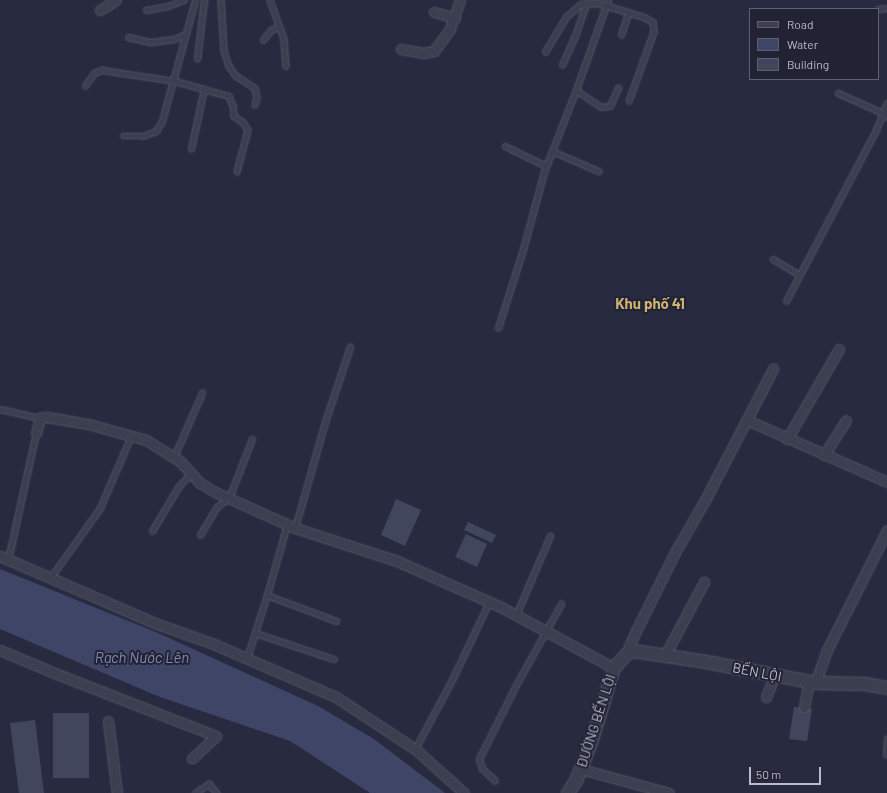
<!DOCTYPE html>
<html>
<head>
<meta charset="utf-8">
<style>
	body { margin:0 }
	#map { position:relative; width:887px; height:793px; overflow:hidden; background:#282b40; font-family:Barlow,sans-serif }
	div>[style] { position:absolute }
	[style*='--x'] { left:calc(var(--x)*1px); top:calc(var(--y)*1px); width:calc(var(--w)*1px); rotate:calc(var(--a)*1deg) }
	.water>* { inset:0; background:#3f4567 }
	.building>* { inset:0; background:#42465d }
	.roads { filter:drop-shadow(0 0 1px #545667) drop-shadow(0 0 1px #545667) }
	.service>* { height:4.5px; margin:-2.25px; padding:0 2.25px; transform-origin:2.25px; border-radius:2.25px; background:#3c3f50 }
	.minor>* { height:9px; margin:-4.5px; padding:0 4.5px; transform-origin:4.5px; border-radius:4.5px; background:#3c3f50 }
	.tertiary>* { height:12px; margin:-6px; padding:0 6px; transform-origin:6px; border-radius:6px; background:#3c3f50 }
	span { translate:-50% -50%; white-space:nowrap; text-align:center; line-height:1.15; -webkit-text-stroke:4px #212335; paint-order:stroke }
	.street-label { font-size:14px; color:#b9baca }
	.neighbourhood-label { font-size:15px; color:#cfb36f; font-weight:700 }
	.water-label { font-size:15px; color:#8289af; font-style:italic }
	.legend { position:absolute; left:749px; top:8px; width:130px; height:72px; box-sizing:border-box; background:#212335; border:1px solid #5e5f71; margin:0; padding:5px 7px; list-style:none; font-size:12px; color:#b9baca }
	.legend li { display:flex; align-items:center; gap:8px; height:20px }
	.legend b { width:20px; border:1px solid #5e5f71 }
	.scale { position:absolute; left:749px; top:767px; width:72px; height:18px; box-sizing:border-box; border:2px solid #b9baca; border-top:0; padding-left:5px; font-size:12px; line-height:14px; white-space:nowrap; color:#b9baca; -webkit-text-stroke:3px #212335; paint-order:stroke }
</style>
</head>
<body>
<div id="map">
	<div class="water">
		<i style="clip-path:polygon(0 569px,158px 633px,318px 706px,374px 739px,445px 793px,370px 793px,290px 741px,160px 697px,0 629px)"></i>
	</div>
	<div class="building">
		<i style="clip-path:polygon(396px 499px,421px 510px,405px 546px,381px 535px)"></i>
		<i style="clip-path:polygon(468px 522px,496px 535px,492px 543px,464px 530px)"></i>
		<i style="clip-path:polygon(466px 534px,487px 544px,477px 567px,455px 557px)"></i>
		<i style="clip-path:polygon(794px 707px,812px 709px,807px 741px,789px 739px)"></i>
		<i style="clip-path:polygon(53px 713px,89px 713px,89px 778px,53px 778px)"></i>
		<i style="clip-path:polygon(35px 720px,44px 793px,19px 793px,10px 723px)"></i>
	</div>
	<div class="roads">
		<div class="service">
			<i style="--x:221;--y:0;--w:51;--a:86.6"></i>
			<i style="--x:224;--y:51;--w:16;--a:72"></i>
			<i style="--x:229;--y:66;--w:11;--a:56"></i>
			<i style="--x:235;--y:75;--w:24;--a:33"></i>
			<i style="--x:255;--y:88;--w:10;--a:79"></i>
			<i style="--x:257;--y:98;--w:7;--a:106"></i>
			<i style="--x:270;--y:0;--w:41;--a:70.3"></i>
			<i style="--x:284;--y:39;--w:27;--a:86"></i>
			<i style="--x:878;--y:9;--w:9;--a:-6"></i>
			<i style="--x:146;--y:10;--w:22;--a:-10"></i>
			<i style="--x:168;--y:6;--w:17;--a:-21"></i>
			<i style="--x:621;--y:35;--w:23;--a:-72"></i>
			<i style="--x:128;--y:37;--w:23;--a:13"></i>
			<i style="--x:150;--y:42;--w:24;--a:-7"></i>
			<i style="--x:174;--y:39;--w:13;--a:-23"></i>
			<i style="--x:263;--y:40;--w:13;--a:-51"></i>
			<i style="--x:271;--y:30;--w:8;--a:-23"></i>
			<i style="--x:545;--y:52;--w:41;--a:-59"></i>
			<i style="--x:566;--y:17;--w:20;--a:-41"></i>
			<i style="--x:581;--y:4;--w:17;--a:-3"></i>
			<i style="--x:598;--y:3;--w:48;--a:16.9"></i>
			<i style="--x:644;--y:17;--w:10;--a:29"></i>
			<i style="--x:653;--y:22;--w:10;--a:84"></i>
			<i style="--x:654;--y:32;--w:73;--a:109.9"></i>
			<i style="--x:197;--y:59;--w:59;--a:-83.2"></i>
			<i style="--x:562;--y:65;--w:32;--a:-66"></i>
			<i style="--x:575;--y:36;--w:34;--a:-71"></i>
			<i style="--x:85;--y:86;--w:16;--a:-55"></i>
			<i style="--x:94;--y:73;--w:9;--a:-21"></i>
			<i style="--x:102;--y:70;--w:74;--a:8.6"></i>
			<i style="--x:175;--y:81;--w:56;--a:15.5"></i>
			<i style="--x:229;--y:96;--w:11;--a:68"></i>
			<i style="--x:233;--y:106;--w:10;--a:84"></i>
			<i style="--x:234;--y:116;--w:11;--a:34"></i>
			<i style="--x:243;--y:122;--w:9;--a:58"></i>
			<i style="--x:248;--y:130;--w:43;--a:104.7"></i>
			<i style="--x:576;--y:90;--w:30;--a:34"></i>
			<i style="--x:601;--y:107;--w:9;--a:-6"></i>
			<i style="--x:610;--y:106;--w:20;--a:-66"></i>
			<i style="--x:838;--y:93;--w:49;--a:24"></i>
			<i style="--x:123;--y:136;--w:20;--a:0"></i>
			<i style="--x:143;--y:136;--w:14;--a:-21"></i>
			<i style="--x:156;--y:131;--w:12;--a:-59"></i>
			<i style="--x:162;--y:121;--w:125;--a:-74.7"></i>
			<i style="--x:505;--y:146;--w:46;--a:26"></i>
			<i style="--x:191;--y:149;--w:61;--a:-77.8"></i>
			<i style="--x:552;--y:151;--w:51;--a:23.1"></i>
			<i style="--x:773;--y:259;--w:31;--a:31"></i>
			<i style="--x:786;--y:301;--w:193;--a:-62.2"></i>
			<i style="--x:876;--y:130;--w:29;--a:-68"></i>
			<i style="--x:498;--y:328;--w:79;--a:-72.3"></i>
			<i style="--x:522;--y:253;--w:84;--a:-74.8"></i>
			<i style="--x:544;--y:172;--w:88;--a:-68.7"></i>
			<i style="--x:576;--y:90;--w:96;--a:-70.4"></i>
			<i style="--x:0;--y:409;--w:41;--a:12.7"></i>
			<i style="--x:174;--y:457;--w:70;--a:-66.4"></i>
			<i style="--x:295;--y:528;--w:110;--a:-74.2"></i>
			<i style="--x:325;--y:422;--w:79;--a:-71.6"></i>
			<i style="--x:152;--y:531;--w:52;--a:-59"></i>
			<i style="--x:179;--y:486;--w:18;--a:-47"></i>
			<i style="--x:200;--y:535;--w:33;--a:-59"></i>
			<i style="--x:217;--y:507;--w:15;--a:-37"></i>
			<i style="--x:229;--y:498;--w:63;--a:-68.7"></i>
			<i style="--x:8;--y:560;--w:130;--a:-77.6"></i>
			<i style="--x:51;--y:577;--w:85;--a:-54.6"></i>
			<i style="--x:100;--y:508;--w:78;--a:-66.7"></i>
			<i style="--x:267;--y:595;--w:74;--a:20.6"></i>
			<i style="--x:516;--y:615;--w:86;--a:-66.7"></i>
			<i style="--x:255;--y:633;--w:83;--a:18.2"></i>
			<i style="--x:247;--y:658;--w:66;--a:-72.4"></i>
			<i style="--x:267;--y:595;--w:73;--a:-74.1"></i>
			<i style="--x:415;--y:749;--w:78;--a:-61.8"></i>
			<i style="--x:452;--y:680;--w:86;--a:-64.6"></i>
			<i style="--x:886;--y:755;--w:16;--a:-86"></i>
			<i style="--x:495;--y:781;--w:18;--a:-137"></i>
			<i style="--x:482;--y:769;--w:10;--a:-107"></i>
			<i style="--x:479;--y:759;--w:80;--a:-63.4"></i>
			<i style="--x:515;--y:687;--w:95;--a:-61"></i>
			<i style="--x:195;--y:793;--w:17;--a:-33"></i>
			<i style="--x:209;--y:784;--w:12;--a:48"></i>
		</div>
		<div class="minor">
			<i style="--x:100;--y:10;--w:19;--a:-32"></i>
			<i style="--x:434;--y:12;--w:22;--a:16"></i>
			<i style="--x:401;--y:49;--w:22;--a:10"></i>
			<i style="--x:423;--y:53;--w:11;--a:-10"></i>
			<i style="--x:434;--y:51;--w:27;--a:-54"></i>
			<i style="--x:450;--y:29;--w:31;--a:-71"></i>
			<i style="--x:883;--y:113;--w:4;--a:27"></i>
			<i style="--x:747;--y:420;--w:153;--a:23.9"></i>
			<i style="--x:36;--y:433;--w:16;--a:-75"></i>
			<i style="--x:40;--y:418;--w:7;--a:-8"></i>
			<i style="--x:47;--y:417;--w:42;--a:9.7"></i>
			<i style="--x:88;--y:424;--w:60;--a:15.4"></i>
			<i style="--x:146;--y:440;--w:40;--a:32"></i>
			<i style="--x:180;--y:461;--w:30;--a:48"></i>
			<i style="--x:200;--y:483;--w:17;--a:31"></i>
			<i style="--x:215;--y:492;--w:88;--a:24.2"></i>
			<i style="--x:295;--y:528;--w:107;--a:17.9"></i>
			<i style="--x:397;--y:561;--w:116;--a:23.9"></i>
			<i style="--x:503;--y:608;--w:126;--a:28.4"></i>
			<i style="--x:787;--y:439;--w:104;--a:-60"></i>
			<i style="--x:824;--y:455;--w:41;--a:-57.8"></i>
			<i style="--x:0;--y:556;--w:169;--a:23.4"></i>
			<i style="--x:155;--y:623;--w:65;--a:19.8"></i>
			<i style="--x:216;--y:645;--w:131;--a:23.4"></i>
			<i style="--x:336;--y:697;--w:95;--a:33.4"></i>
			<i style="--x:415;--y:749;--w:66;--a:41.9"></i>
			<i style="--x:0;--y:650;--w:62;--a:22.8"></i>
			<i style="--x:57;--y:674;--w:171;--a:21.3"></i>
			<i style="--x:216;--y:736;--w:33;--a:137"></i>
			<i style="--x:628;--y:653;--w:7;--a:-82"></i>
			<i style="--x:629;--y:646;--w:19;--a:-65"></i>
			<i style="--x:637;--y:629;--w:84;--a:-63.7"></i>
			<i style="--x:674;--y:554;--w:62;--a:-60.1"></i>
			<i style="--x:705;--y:500;--w:148;--a:-62.6"></i>
			<i style="--x:665;--y:655;--w:83;--a:-61.9"></i>
			<i style="--x:815;--y:683;--w:35;--a:-70"></i>
			<i style="--x:827;--y:650;--w:134;--a:-63.4"></i>
			<i style="--x:766;--y:697;--w:24;--a:-68"></i>
			<i style="--x:804;--y:707;--w:25;--a:-79"></i>
			<i style="--x:108;--y:721;--w:73;--a:82.9"></i>
			<i style="--x:581;--y:769;--w:91;--a:15.3"></i>
		</div>
		<div class="tertiary">
			<i style="--x:568;--y:793;--w:14;--a:-56"></i>
			<i style="--x:576;--y:781;--w:41;--a:-68.5"></i>
			<i style="--x:591;--y:743;--w:78;--a:-73"></i>
			<i style="--x:614;--y:668;--w:21;--a:-47"></i>
			<i style="--x:628;--y:653;--w:5;--a:-22"></i>
			<i style="--x:633;--y:651;--w:69;--a:8.4"></i>
			<i style="--x:701;--y:661;--w:116;--a:10.9"></i>
			<i style="--x:815;--y:683;--w:50;--a:1.1"></i>
			<i style="--x:865;--y:684;--w:22;--a:10"></i>
		</div>
	</div>
	<div class="street-label">
		<span style="left:757px;top:672px;rotate:11deg">BẾN LỘI</span>
		<span style="left:596px;top:721px;rotate:-72deg">ĐƯỜNG BẾN LỘI</span>
	</div>
	<div class="neighbourhood-label">
		<span style="left:650px;top:304px">Khu phố 41</span>
	</div>
	<div class="water-label">
		<span style="left:142px;top:658px">Rạch Nước Lên</span>
	</div>
	<ul class="legend">
	<li><b style="height:5px;background:#3c3f50"></b>Road</li>
	<li><b style="height:11px;background:#3f4567"></b>Water</li>
	<li><b style="height:11px;background:#42465d"></b>Building</li>
	</ul>
	<div class="scale">50 m</div>
</div>
</body>
</html>
